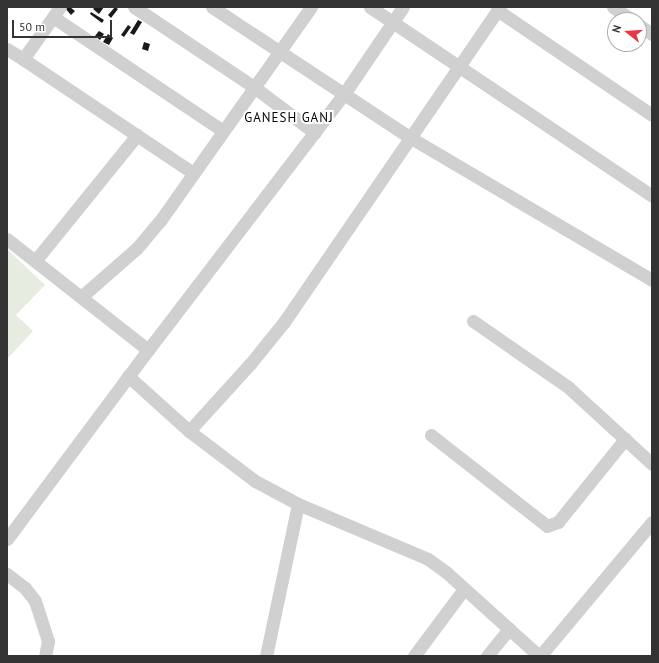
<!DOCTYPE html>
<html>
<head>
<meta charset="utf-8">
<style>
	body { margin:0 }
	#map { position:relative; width:659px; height:663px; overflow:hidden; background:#fff; font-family:"PT Sans",sans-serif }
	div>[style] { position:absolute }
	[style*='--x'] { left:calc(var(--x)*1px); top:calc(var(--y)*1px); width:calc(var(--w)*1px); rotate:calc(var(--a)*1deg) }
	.green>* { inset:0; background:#e6ecdf }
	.building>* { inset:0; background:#1a1a1a }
	.minor>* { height:13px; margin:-6.5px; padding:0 6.5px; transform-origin:6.5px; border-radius:6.5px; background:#d0d0d0 }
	span { translate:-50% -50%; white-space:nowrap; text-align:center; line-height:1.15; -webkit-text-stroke:4px #fff; paint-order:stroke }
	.neighbourhood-label { font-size:13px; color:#000; letter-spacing:1px }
	.frame { position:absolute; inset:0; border:8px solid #333; pointer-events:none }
	.north { position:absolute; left:607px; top:12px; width:40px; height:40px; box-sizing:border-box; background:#fff; border:1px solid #adadad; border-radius:50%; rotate:287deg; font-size:11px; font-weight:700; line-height:16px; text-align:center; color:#333 }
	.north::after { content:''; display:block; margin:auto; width:14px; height:18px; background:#e63946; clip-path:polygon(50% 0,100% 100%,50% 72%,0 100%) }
	.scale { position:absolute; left:12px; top:20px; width:100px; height:18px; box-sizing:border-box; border:2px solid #333; border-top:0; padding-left:5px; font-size:12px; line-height:14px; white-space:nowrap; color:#333; -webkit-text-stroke:3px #fff; paint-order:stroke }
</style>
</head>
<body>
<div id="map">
	<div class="green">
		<i style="clip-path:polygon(7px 249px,45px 285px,16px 315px,33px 331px,7px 359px)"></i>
	</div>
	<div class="building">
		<i style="clip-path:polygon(64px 7px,70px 7px,75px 11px,71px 15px)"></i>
		<i style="clip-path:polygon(95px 7px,104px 7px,99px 14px,93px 9px)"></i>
		<i style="clip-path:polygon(115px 7px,118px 9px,111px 18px,108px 15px)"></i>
		<i style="clip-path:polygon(91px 12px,104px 20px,102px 23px,90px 14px)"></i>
		<i style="clip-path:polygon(138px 20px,142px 22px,134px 35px,130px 33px)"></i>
		<i style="clip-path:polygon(128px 25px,131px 27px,124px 37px,121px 35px)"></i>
		<i style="clip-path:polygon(99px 31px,104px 34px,100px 40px,95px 36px)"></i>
		<i style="clip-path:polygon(108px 34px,113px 38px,109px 45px,103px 42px)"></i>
		<i style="clip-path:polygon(144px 42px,150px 44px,148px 51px,142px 49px)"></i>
	</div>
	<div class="minor">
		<i style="--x:60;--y:7;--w:64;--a:125.4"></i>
		<i style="--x:23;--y:59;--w:205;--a:33.8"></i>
		<i style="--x:134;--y:7;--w:144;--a:33.7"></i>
		<i style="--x:254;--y:87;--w:76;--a:37"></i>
		<i style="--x:212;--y:7;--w:238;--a:33.4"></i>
		<i style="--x:411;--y:138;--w:280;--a:30.5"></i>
		<i style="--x:370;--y:7;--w:339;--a:33.8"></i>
		<i style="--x:613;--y:7;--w:23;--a:34"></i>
		<i style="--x:497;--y:10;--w:187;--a:34.1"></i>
		<i style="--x:53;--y:17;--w:205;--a:33.8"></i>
		<i style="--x:639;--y:25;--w:16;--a:35"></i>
		<i style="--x:7;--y:49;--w:19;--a:32"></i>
		<i style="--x:7;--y:239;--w:179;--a:38.2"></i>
		<i style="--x:35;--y:261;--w:162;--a:-51"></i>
		<i style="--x:81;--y:297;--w:74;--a:-41.2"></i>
		<i style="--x:137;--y:248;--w:35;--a:-50"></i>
		<i style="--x:160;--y:221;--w:262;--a:-54.8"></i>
		<i style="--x:473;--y:321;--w:116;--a:34.8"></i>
		<i style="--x:568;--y:387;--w:114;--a:42.5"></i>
		<i style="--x:128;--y:376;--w:82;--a:42"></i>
		<i style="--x:189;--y:431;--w:83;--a:37.1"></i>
		<i style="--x:255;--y:481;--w:49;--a:28.1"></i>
		<i style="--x:298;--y:504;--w:141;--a:22.9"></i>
		<i style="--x:428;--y:559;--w:22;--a:36"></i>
		<i style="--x:446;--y:572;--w:125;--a:42.1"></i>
		<i style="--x:189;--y:431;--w:91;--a:-47.7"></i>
		<i style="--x:250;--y:364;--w:54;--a:-51"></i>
		<i style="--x:284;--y:322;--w:382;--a:-55.6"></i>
		<i style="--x:431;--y:435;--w:147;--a:38.1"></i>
		<i style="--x:547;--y:526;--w:12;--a:-20"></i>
		<i style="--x:558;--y:522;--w:107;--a:-51.1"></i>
		<i style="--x:7;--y:539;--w:236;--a:-53.3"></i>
		<i style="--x:148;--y:350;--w:322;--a:-52.6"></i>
		<i style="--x:344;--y:94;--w:105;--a:-55.9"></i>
		<i style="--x:7;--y:574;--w:23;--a:38"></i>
		<i style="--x:25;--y:588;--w:16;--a:52"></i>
		<i style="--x:35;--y:601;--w:42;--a:72"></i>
		<i style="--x:48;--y:641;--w:15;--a:101"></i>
		<i style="--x:266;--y:656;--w:155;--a:-78.1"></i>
		<i style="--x:414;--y:656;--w:84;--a:-53.3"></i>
		<i style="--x:487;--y:656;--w:35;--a:-51"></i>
		<i style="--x:540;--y:656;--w:175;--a:-50.1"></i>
	</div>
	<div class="neighbourhood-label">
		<span style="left:289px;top:118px">GANESH GANJ</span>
	</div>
	<div class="frame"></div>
	<div class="north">N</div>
	<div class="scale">50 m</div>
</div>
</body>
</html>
